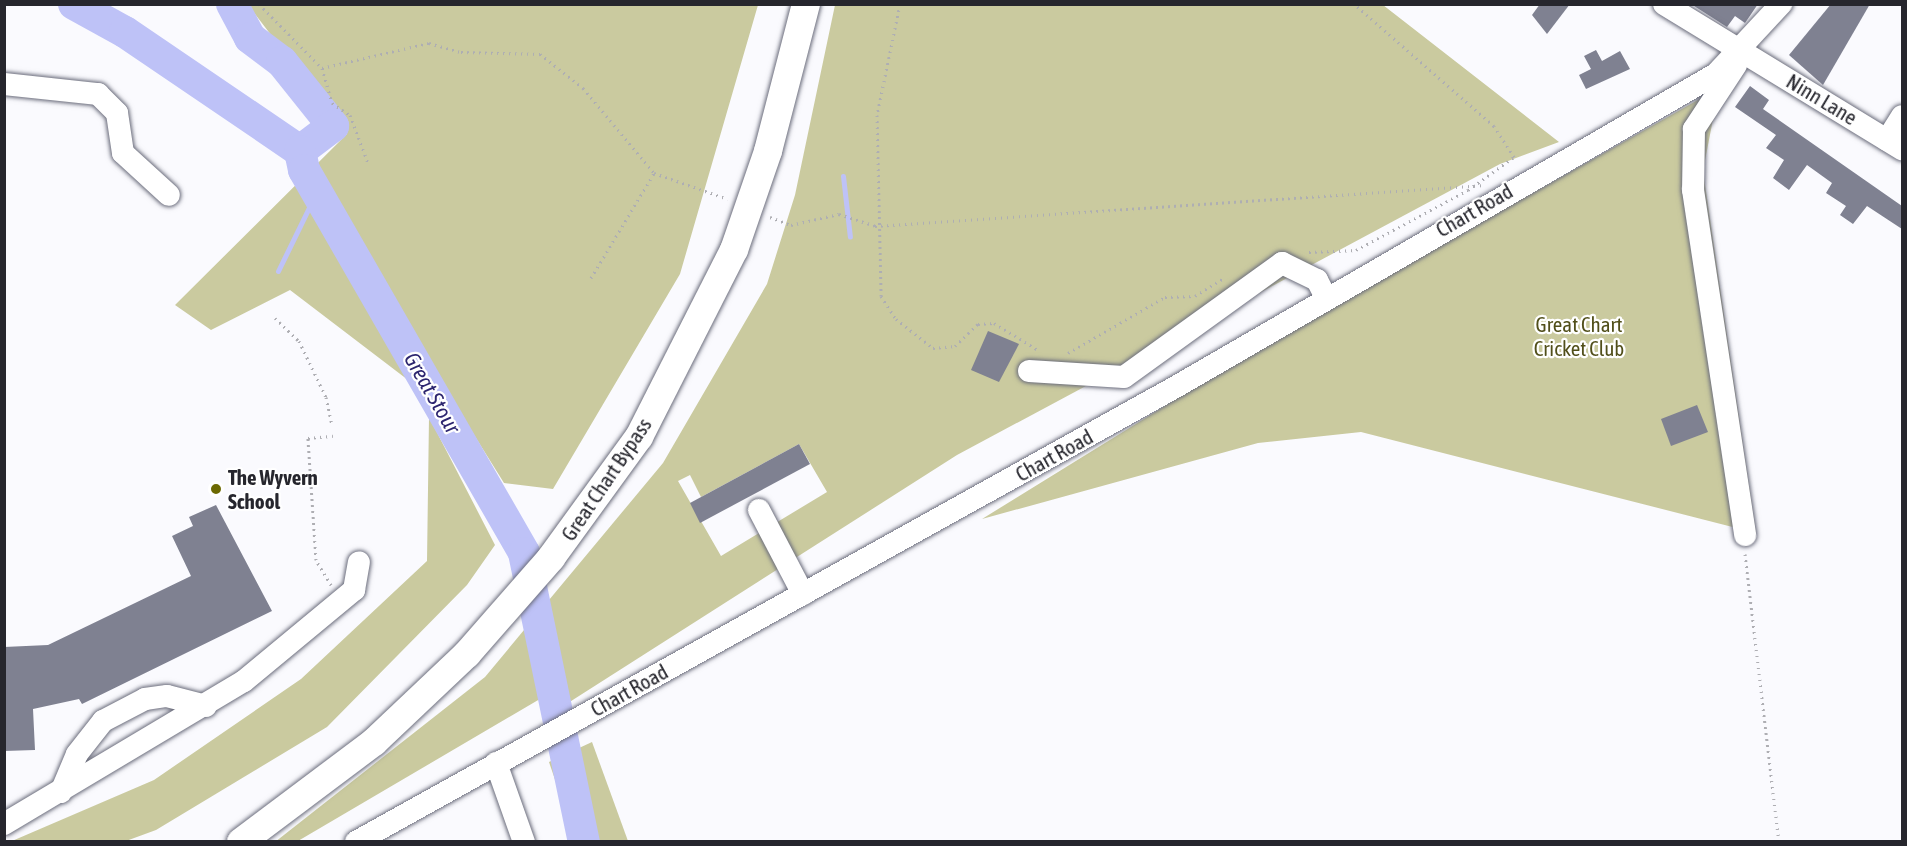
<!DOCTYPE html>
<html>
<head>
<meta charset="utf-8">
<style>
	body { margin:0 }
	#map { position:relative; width:1907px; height:846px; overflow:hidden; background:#fafafe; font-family:"Asap Condensed",sans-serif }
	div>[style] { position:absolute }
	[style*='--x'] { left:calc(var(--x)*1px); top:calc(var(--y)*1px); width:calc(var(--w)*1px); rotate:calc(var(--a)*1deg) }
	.green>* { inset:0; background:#caca9f }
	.stream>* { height:5px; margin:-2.5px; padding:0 2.5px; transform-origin:2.5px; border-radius:2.5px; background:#bec2f7 }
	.river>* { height:32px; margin:-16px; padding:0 16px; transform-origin:16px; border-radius:16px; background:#bec2f7 }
	.building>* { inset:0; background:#7f8191 }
	.path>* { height:3px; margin-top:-1.5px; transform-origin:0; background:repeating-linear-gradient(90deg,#aeaeb3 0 1.5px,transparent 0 6px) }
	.roads { filter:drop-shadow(0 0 2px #6b6d7c) drop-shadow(0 0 2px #6b6d7c) }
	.minor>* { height:22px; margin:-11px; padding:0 11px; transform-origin:11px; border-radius:11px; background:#fff }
	.major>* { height:28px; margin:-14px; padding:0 14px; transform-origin:14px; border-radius:14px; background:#fff }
	.dots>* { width:16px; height:16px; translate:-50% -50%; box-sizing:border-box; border:3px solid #fff; border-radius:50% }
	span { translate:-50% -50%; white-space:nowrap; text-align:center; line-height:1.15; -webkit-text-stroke:4.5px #fff; paint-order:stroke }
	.street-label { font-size:21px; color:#26262d }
	.park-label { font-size:21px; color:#514f1a }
	.poi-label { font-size:21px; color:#26262d; font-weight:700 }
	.left { translate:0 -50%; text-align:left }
	.water-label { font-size:22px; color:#2c256f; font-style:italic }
	.frame { position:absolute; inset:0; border:6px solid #26262d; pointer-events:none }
</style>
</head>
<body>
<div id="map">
	<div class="green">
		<i style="clip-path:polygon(248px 5px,758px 5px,680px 274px,553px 489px,504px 483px,446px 390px,429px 396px,290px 290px,211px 330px,175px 305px,347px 134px)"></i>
		<i style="clip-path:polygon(evenodd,835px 5px,1383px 5px,1559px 142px,1500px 164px,957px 455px,568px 703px,545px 696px,298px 841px,275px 842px,485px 677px,663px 463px,767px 284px,795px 195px,835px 5px,799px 444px,827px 492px,721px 556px,678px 481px,690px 475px,701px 497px,799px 444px)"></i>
		<i style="clip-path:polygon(1719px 88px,1703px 171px,1756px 533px,1361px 432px,1258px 443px,982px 519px,1270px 341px)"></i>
		<i style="clip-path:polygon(429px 417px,495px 545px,467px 585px,327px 727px,156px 830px,126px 841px,12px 841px,154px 780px,301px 679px,427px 561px)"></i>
		<i style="clip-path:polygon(592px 742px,628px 841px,576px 841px,549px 762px)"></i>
	</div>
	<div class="stream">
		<i style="--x:843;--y:176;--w:61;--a:83.5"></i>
		<i style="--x:278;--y:271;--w:85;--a:-64"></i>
		<i style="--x:315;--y:195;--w:27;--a:-114"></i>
	</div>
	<div class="river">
		<i style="--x:74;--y:4;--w:58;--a:28.8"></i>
		<i style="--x:125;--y:32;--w:212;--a:34.2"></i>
		<i style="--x:232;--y:4;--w:38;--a:62"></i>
		<i style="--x:250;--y:38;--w:40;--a:37"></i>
		<i style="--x:282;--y:62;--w:82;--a:51.4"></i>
		<i style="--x:333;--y:126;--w:41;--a:142.9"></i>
		<i style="--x:300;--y:151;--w:19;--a:78"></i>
		<i style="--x:304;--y:170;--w:442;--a:60.1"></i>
		<i style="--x:524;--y:553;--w:295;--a:78.3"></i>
	</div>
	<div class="building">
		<i style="clip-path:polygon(1540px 4px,1570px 4px,1547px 34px,1532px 15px)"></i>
		<i style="clip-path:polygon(1691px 4px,1758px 4px,1745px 23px,1735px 16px,1727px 27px)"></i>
		<i style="clip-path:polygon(1831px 4px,1870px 4px,1823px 85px,1789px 55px)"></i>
		<i style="clip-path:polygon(1596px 50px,1602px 61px,1620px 51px,1630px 69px,1586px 89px,1579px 75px,1591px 69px,1584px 56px)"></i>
		<i style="clip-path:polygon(1750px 86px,1769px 100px,1763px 109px,1902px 206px,1902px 229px,1867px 206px,1853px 224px,1840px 215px,1846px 206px,1826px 193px,1832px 183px,1807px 165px,1789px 190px,1773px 178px,1784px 160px,1766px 148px,1776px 135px,1735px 107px)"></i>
		<i style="clip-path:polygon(988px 331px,1019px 344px,999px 382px,971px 370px)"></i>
		<i style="clip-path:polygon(1697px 405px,1708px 432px,1671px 446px,1661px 419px)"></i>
		<i style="clip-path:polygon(799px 444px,810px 464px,700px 523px,690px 503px)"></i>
		<i style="clip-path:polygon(216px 505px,272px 611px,82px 704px,79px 699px,33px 709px,35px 750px,4px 751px,4px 647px,48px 645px,191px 576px,172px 536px,193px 526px,189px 517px)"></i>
	</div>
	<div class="path">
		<i style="--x:259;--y:4;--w:90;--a:45.5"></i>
		<i style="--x:322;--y:68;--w:110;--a:-13.2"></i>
		<i style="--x:429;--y:43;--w:33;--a:16"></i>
		<i style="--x:461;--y:52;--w:79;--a:1.5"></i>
		<i style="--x:540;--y:54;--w:55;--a:38.3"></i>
		<i style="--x:583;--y:88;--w:111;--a:50.1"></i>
		<i style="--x:654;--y:173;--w:78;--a:19.4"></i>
		<i style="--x:900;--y:4;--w:113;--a:101.7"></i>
		<i style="--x:877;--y:115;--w:181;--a:88.7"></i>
		<i style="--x:881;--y:296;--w:27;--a:57"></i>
		<i style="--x:896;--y:319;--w:47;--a:38.1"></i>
		<i style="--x:933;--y:348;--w:22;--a:-5"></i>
		<i style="--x:955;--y:346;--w:32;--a:-44"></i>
		<i style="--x:978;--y:324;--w:16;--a:-4"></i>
		<i style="--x:994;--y:323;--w:52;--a:31.5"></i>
		<i style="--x:322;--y:68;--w:36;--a:74"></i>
		<i style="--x:332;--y:103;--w:22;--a:34"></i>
		<i style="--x:350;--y:115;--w:51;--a:69.4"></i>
		<i style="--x:770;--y:217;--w:22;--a:21"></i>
		<i style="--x:791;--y:225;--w:49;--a:-12.9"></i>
		<i style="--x:839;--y:214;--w:38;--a:18"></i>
		<i style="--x:875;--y:226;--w:612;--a:-3.84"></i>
		<i style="--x:1309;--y:252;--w:47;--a:-2.4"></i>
		<i style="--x:1356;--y:250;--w:127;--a:-28.2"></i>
		<i style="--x:1468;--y:190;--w:57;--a:-35.7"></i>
		<i style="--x:1514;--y:157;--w:37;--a:-123"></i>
		<i style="--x:1494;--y:126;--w:186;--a:-138.9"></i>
		<i style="--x:591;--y:278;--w:122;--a:-59"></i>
		<i style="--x:275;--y:318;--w:33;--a:44"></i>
		<i style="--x:299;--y:341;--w:62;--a:64.3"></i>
		<i style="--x:326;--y:397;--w:29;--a:78"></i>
		<i style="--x:1068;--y:353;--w:112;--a:-30"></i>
		<i style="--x:1165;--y:297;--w:30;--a:-2"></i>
		<i style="--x:1195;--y:296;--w:34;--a:-32"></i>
		<i style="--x:1745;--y:554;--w:290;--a:83.3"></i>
		<i style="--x:331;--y:585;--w:29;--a:-121"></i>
		<i style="--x:316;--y:560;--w:122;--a:-93.8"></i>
		<i style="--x:308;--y:438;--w:25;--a:-5"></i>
	</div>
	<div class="roads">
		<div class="minor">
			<i style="--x:1664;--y:4;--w:279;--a:31.4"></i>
			<i style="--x:1736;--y:65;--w:77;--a:123.3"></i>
			<i style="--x:1694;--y:129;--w:61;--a:90.9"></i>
			<i style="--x:1693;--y:190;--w:349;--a:81.4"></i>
			<i style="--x:4;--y:84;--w:95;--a:6.1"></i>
			<i style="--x:98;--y:94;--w:27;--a:45"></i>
			<i style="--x:117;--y:113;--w:40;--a:81.5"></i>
			<i style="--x:123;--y:153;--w:62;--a:42.4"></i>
			<i style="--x:1887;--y:140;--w:28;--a:-58"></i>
			<i style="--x:1029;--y:371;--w:95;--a:3.6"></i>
			<i style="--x:1124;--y:377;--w:195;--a:-35.8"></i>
			<i style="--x:1282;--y:263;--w:39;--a:26"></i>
			<i style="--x:1317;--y:280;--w:20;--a:63"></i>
			<i style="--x:759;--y:510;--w:95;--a:62.4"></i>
			<i style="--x:496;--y:763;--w:84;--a:70.5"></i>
			<i style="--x:61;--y:792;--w:41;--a:-67.2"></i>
			<i style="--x:77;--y:754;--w:42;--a:-51.8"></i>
			<i style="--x:103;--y:721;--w:47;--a:-27.6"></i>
			<i style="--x:145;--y:699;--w:22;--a:-8"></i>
			<i style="--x:167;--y:696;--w:40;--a:14.4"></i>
			<i style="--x:4;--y:824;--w:279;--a:-30.8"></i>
			<i style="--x:244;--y:681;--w:143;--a:-39.6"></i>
			<i style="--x:354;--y:590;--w:28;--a:-80"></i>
			<i style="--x:356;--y:842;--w:941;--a:-29.04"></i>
			<i style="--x:1179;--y:385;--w:621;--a:-30.08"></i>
			<i style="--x:1716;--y:74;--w:96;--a:-47.1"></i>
		</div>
		<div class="major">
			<i style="--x:241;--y:842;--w:166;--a:-36.9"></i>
			<i style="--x:374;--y:742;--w:128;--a:-43.4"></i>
			<i style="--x:467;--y:654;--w:128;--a:-48.8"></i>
			<i style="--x:551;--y:558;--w:150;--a:-54"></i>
			<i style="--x:639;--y:437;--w:210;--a:-63.1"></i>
			<i style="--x:734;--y:250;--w:105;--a:-71"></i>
			<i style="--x:768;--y:151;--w:152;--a:-75.5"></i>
		</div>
	</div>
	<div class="dots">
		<i style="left:216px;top:489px;background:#6c6902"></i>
	</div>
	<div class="street-label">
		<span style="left:1822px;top:99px;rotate:31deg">Ninn Lane</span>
		<span style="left:1474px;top:210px;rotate:-30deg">Chart Road</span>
		<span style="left:1054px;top:455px;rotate:-29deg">Chart Road</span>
		<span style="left:606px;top:479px;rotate:-56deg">Great Chart Bypass</span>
		<span style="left:629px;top:690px;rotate:-29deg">Chart Road</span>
	</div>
	<div class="park-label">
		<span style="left:1579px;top:336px">Great Chart<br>Cricket Club</span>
	</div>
	<div class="poi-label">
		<span class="left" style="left:228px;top:489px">The Wyvern<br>School</span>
	</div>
	<div class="water-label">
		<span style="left:432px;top:393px;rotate:60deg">Great Stour</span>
	</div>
	<div class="frame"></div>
</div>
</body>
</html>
